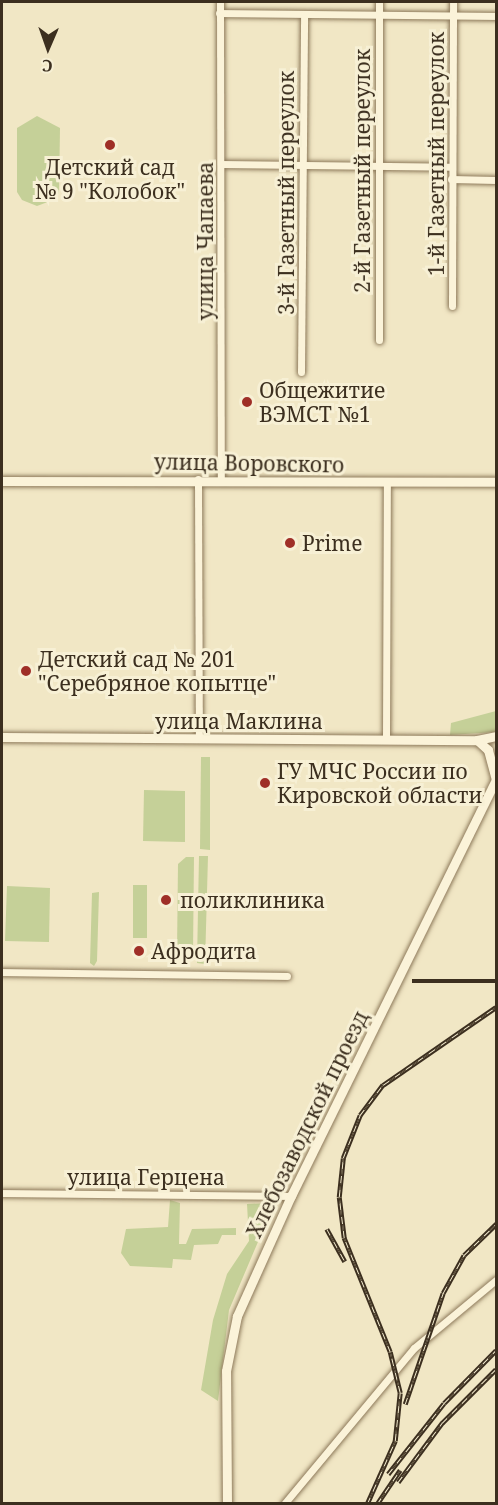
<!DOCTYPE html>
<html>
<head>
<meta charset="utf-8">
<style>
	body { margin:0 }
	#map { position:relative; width:498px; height:1505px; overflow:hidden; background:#f1e7c5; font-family:"Noto Serif",serif }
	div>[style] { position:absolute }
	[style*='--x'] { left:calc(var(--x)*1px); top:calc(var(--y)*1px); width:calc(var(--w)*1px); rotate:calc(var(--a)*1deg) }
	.green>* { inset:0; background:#c5d098 }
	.roads { filter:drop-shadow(0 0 2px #8d795a) drop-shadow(0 0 2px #8d795a) }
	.street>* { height:7px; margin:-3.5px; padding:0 3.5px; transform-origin:3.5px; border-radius:3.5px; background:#fbf3d9 }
	.secondary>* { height:9px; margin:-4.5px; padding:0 4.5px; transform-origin:4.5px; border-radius:4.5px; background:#fbf3d9 }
	.rail>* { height:4.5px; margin-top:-2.25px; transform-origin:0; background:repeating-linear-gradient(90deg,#f7f0d5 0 7px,#3c2f1f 0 14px); box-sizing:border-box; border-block:2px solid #3c2f1f }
	.dots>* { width:16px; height:16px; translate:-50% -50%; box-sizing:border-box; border:3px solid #f7f0d5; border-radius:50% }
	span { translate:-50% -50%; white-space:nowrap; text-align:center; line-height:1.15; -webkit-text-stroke:6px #f7f0d5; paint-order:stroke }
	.street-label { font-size:21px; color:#3c2f1f }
	.poi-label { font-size:21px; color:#3c2f1f }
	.left { translate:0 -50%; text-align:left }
	.frame { position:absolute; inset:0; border:3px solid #3c2f1f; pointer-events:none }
	.north { position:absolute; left:18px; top:18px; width:60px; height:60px; -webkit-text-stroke:4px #f7f0d5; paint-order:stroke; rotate:182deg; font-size:16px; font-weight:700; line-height:24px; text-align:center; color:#3c2f1f }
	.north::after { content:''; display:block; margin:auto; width:21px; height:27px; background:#3c2f1f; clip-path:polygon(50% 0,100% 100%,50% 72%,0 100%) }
</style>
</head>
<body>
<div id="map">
	<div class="green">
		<i style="clip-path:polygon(37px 116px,60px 128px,59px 193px,53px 200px,37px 206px,22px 200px,17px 192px,17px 128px)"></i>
		<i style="clip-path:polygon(496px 711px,496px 732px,450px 735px,451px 723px)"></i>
		<i style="clip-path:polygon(201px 757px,210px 757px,210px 850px,200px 849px)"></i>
		<i style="clip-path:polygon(144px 790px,185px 791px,185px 842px,143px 841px)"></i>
		<i style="clip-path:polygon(199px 856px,208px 856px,205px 964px,197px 963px)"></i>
		<i style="clip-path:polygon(186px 857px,194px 857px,193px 952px,177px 952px,178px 864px)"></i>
		<i style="clip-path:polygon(133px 885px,147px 885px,147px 938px,133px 938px)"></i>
		<i style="clip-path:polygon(7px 886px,50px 888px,49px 942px,5px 941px)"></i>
		<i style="clip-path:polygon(99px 892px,97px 961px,94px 966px,90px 963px,92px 893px)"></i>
		<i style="clip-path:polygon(170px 1200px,180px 1203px,179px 1244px,186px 1244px,192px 1229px,236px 1228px,236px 1235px,222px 1235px,218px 1244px,194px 1245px,191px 1260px,173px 1259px,172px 1268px,130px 1266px,121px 1253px,126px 1229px,168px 1227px)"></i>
		<i style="clip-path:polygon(270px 1203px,272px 1209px,229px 1310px,218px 1401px,201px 1390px,213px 1320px,227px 1274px,249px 1241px,247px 1204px)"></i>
	</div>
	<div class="roads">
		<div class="street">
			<i style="--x:220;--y:2;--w:478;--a:89.9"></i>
			<i style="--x:379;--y:2;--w:338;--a:90"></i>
			<i style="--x:219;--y:13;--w:277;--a:0.6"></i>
			<i style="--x:221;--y:164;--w:230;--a:0.7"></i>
			<i style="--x:451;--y:179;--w:45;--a:1.3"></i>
			<i style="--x:452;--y:306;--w:304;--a:-89.8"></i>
			<i style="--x:301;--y:372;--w:357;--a:-89.5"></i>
			<i style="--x:198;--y:479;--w:260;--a:89.8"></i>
			<i style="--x:386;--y:739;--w:257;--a:-89.8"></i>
			<i style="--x:2;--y:972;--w:285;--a:0.8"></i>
			<i style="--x:2;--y:1193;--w:289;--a:0.6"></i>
			<i style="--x:284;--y:1504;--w:203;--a:-50.2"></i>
			<i style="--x:414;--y:1348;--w:107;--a:-39.7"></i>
		</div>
		<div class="secondary">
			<i style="--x:2;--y:481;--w:494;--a:0.1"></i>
			<i style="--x:2;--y:737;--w:475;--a:0.4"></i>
			<i style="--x:477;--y:740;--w:19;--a:-12"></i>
			<i style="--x:477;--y:740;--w:15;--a:42"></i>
			<i style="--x:488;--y:750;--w:30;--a:75"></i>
			<i style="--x:227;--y:1504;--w:133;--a:-90.4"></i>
			<i style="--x:226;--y:1371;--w:56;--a:-78.7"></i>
			<i style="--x:237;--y:1316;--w:132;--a:-65.8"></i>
			<i style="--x:291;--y:1196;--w:464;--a:-63.8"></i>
		</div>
	</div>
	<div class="rail">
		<i style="--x:412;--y:981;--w:84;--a:0"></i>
		<i style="--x:327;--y:1229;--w:37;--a:61"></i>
		<i style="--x:405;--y:1404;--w:117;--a:-71.1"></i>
		<i style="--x:443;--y:1293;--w:43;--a:-61.1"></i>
		<i style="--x:464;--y:1255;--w:45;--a:-44.1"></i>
		<i style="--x:388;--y:1474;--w:90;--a:-51.7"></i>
		<i style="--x:444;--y:1403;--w:74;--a:-45.5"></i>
		<i style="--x:398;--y:1482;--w:74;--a:-53.3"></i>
		<i style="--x:442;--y:1423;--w:76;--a:-45"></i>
		<i style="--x:367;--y:1504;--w:69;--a:-66"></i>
		<i style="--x:395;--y:1441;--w:48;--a:-84.1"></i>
		<i style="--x:400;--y:1393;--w:42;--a:-103.7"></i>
		<i style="--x:390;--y:1352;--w:123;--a:-112"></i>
		<i style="--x:344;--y:1238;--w:41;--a:-97"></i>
		<i style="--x:339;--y:1197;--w:39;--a:-84"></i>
		<i style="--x:343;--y:1158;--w:46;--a:-68.4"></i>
		<i style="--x:360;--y:1115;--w:38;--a:-53"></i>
		<i style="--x:383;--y:1085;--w:137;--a:-34.6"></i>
		<i style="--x:377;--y:1504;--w:41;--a:-55.9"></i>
	</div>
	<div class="dots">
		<i style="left:110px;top:145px;background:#9f2f27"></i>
		<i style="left:247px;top:402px;background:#9f2f27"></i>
		<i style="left:290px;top:543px;background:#9f2f27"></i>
		<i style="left:26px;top:671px;background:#9f2f27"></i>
		<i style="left:265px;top:783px;background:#9f2f27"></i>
		<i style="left:166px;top:900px;background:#9f2f27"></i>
		<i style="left:139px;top:951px;background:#9f2f27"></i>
	</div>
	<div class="street-label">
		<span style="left:436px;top:154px;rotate:-90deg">1-й Газетный переулок</span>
		<span style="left:362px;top:171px;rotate:-90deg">2-й Газетный переулок</span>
		<span style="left:286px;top:193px;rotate:-90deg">3-й Газетный переулок</span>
		<span style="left:205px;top:241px;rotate:-90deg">улица Чапаева</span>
		<span style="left:249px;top:463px;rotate:1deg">улица Воровского</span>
		<span style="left:239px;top:721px">улица Маклина</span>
		<span style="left:307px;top:1124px;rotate:-64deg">Хлебозаводской проезд</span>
		<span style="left:146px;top:1177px">улица Герцена</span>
	</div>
	<div class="poi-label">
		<span style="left:110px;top:179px">Детский сад<br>№ 9 "Колобок"</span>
		<span class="left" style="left:259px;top:402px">Общежитие<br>ВЭМСТ №1</span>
		<span class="left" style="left:302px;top:543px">Prime</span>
		<span class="left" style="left:38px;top:671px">Детский сад № 201<br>"Серебряное копытце"</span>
		<span class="left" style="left:277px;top:783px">ГУ МЧС России по<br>Кировской области</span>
		<span class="left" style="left:180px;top:900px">поликлиника</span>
		<span class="left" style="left:151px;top:951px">Афродита</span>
	</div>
	<div class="frame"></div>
	<div class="north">С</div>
</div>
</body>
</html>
